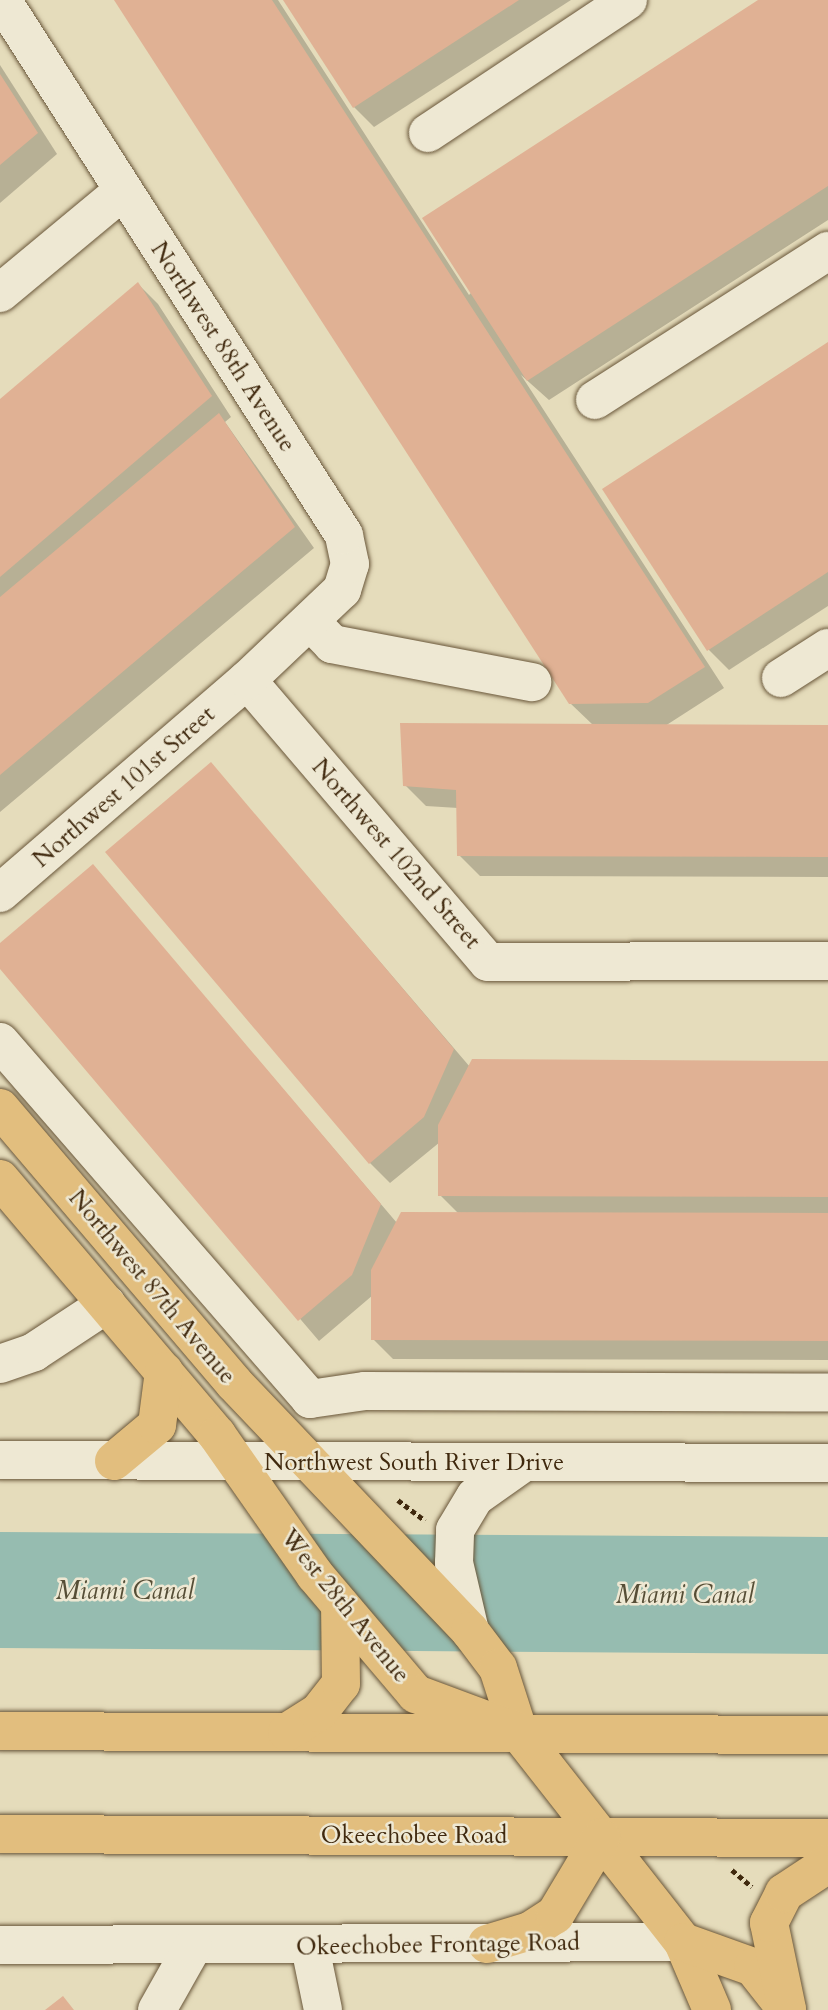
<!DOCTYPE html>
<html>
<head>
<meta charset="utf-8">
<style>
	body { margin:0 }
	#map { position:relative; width:828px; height:2010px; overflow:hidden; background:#e5dcbb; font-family:Cardo,serif }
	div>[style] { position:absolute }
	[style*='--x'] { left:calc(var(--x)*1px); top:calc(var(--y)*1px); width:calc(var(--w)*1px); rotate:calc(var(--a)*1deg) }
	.water>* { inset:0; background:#96bcb0 }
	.shadow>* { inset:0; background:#0003 }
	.building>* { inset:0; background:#e0b194 }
	.path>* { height:4.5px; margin-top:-2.25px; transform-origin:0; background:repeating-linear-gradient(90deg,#40290e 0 5px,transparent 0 8.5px) }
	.roads { filter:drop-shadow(0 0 2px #695639) drop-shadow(0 0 2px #695639) }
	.minor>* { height:38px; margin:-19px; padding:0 19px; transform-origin:19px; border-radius:19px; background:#eee8d3 }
	.major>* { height:38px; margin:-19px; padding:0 19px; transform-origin:19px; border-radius:19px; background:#e2be7e }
	.highway>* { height:38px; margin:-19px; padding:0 19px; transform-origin:19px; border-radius:19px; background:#e2be7e }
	span { translate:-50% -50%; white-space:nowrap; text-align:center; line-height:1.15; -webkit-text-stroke:5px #eee8d3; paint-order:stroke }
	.street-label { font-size:24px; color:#40290e }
	.water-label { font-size:26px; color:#564e36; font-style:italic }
</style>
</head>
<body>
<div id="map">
	<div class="water">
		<i style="clip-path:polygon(0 1532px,828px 1537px,828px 1654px,0 1648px)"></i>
	</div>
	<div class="shadow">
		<i style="clip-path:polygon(116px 0,278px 0,469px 295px,761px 0,828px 0,828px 220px,549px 400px,521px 375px,724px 688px,665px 726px,828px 726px,828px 877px,480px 876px,459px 855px,458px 808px,426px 806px,405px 785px,593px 725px,570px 703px)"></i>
		<i style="clip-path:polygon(285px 0,571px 0,374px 127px,354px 107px)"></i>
		<i style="clip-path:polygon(0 65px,57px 154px,0 203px)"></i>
		<i style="clip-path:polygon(138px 284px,158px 304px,231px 417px,225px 422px,314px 548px,0 812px,0 402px)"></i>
		<i style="clip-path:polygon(828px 344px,828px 606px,729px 670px,708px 649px)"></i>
		<i style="clip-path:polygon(211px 764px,470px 1067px,828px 1062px,828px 1360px,393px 1359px,373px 1339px,373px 1295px,319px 1341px,0 967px,0 945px,93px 866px,397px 1223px,459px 1214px,440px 1195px,440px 1142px,390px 1183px,370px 1163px)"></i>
	</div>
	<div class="building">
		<i style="clip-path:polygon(114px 0,272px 0,705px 667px,648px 703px,569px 704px)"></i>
		<i style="clip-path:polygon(283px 0,519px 0,353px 108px)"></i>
		<i style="clip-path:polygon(758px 0,828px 0,828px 186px,527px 381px,422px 218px)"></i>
		<i style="clip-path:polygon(0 74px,38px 133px,0 165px)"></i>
		<i style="clip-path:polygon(138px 282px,212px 396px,0 577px,0 399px)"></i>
		<i style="clip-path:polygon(828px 342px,828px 572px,707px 651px,602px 489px)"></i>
		<i style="clip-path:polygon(219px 413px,295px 527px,0 775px,0 597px)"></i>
		<i style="clip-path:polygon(400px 723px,828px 725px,828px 857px,457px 856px,456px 790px,403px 786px)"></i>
		<i style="clip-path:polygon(211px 762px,454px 1049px,424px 1117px,369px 1164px,105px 852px)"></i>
		<i style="clip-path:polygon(93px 864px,381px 1204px,352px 1275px,298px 1321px,0 969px,0 943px)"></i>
		<i style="clip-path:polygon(472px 1059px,828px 1061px,828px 1197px,438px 1196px,438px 1125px)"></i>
		<i style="clip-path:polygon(401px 1212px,828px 1213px,828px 1341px,371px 1340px,371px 1270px)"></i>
		<i style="clip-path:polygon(63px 1996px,74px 2010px,45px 2010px)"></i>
	</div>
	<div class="path">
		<i style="--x:398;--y:1500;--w:34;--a:37"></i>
		<i style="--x:732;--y:1870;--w:26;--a:40"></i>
	</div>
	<div class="roads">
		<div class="minor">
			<i style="--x:428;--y:133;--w:240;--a:-33.6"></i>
			<i style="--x:0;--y:293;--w:160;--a:-39.7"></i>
			<i style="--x:595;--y:400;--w:277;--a:-32.6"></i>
			<i style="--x:310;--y:621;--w:32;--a:46"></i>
			<i style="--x:332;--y:644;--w:204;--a:10.8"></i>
			<i style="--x:781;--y:678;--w:56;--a:-32.6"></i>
			<i style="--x:247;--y:680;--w:371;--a:49.5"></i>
			<i style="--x:488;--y:962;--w:340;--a:-0.2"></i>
			<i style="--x:0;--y:893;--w:326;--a:-40.8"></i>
			<i style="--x:247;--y:680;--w:131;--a:-43.5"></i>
			<i style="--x:342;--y:590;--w:27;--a:-73"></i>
			<i style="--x:350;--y:564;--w:30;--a:-102"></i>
			<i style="--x:344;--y:535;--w:635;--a:-122.59"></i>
			<i style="--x:0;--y:1042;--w:473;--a:49"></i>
			<i style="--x:310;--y:1399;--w:56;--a:-8.3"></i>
			<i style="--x:365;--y:1391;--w:463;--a:0.2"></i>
			<i style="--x:0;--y:1364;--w:36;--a:-19"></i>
			<i style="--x:34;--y:1352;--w:87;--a:-33.3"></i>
			<i style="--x:0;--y:1460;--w:828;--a:0.21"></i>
			<i style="--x:470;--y:1631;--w:70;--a:-103.2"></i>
			<i style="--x:454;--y:1563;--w:33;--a:-88"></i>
			<i style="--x:455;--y:1530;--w:39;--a:-59"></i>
			<i style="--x:475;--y:1497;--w:59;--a:-35.3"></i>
			<i style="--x:0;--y:1945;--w:683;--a:-0.25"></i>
			<i style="--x:310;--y:1947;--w:64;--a:78.3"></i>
			<i style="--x:157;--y:2010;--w:73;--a:-60.6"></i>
		</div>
		<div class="major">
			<i style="--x:0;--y:1108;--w:361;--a:49.6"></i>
			<i style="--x:234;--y:1383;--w:342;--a:46.4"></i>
			<i style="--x:470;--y:1631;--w:46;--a:52.9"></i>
			<i style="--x:498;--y:1668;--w:68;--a:72.1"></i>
			<i style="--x:519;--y:1733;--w:266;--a:51.9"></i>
			<i style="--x:683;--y:1942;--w:74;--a:66.9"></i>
			<i style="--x:0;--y:1179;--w:336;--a:49.7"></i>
			<i style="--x:217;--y:1435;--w:171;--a:55"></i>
			<i style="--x:315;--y:1575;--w:156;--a:49.7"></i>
			<i style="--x:416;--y:1694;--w:109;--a:20.4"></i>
			<i style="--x:114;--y:1461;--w:56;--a:-39.9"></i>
			<i style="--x:157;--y:1425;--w:54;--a:-82.6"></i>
			<i style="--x:683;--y:1942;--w:74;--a:19.7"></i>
			<i style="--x:753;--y:1967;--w:55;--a:51.7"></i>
		</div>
		<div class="highway">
			<i style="--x:0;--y:1731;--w:828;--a:0.28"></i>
			<i style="--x:287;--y:1732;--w:36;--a:-32"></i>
			<i style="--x:318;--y:1713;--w:37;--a:-52"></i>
			<i style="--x:341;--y:1684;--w:79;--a:-90.7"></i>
			<i style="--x:0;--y:1834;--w:828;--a:0.28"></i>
			<i style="--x:487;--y:1944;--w:45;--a:-16.8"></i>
			<i style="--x:530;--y:1931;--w:30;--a:-33"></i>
			<i style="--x:555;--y:1915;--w:90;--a:-59.1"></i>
			<i style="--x:787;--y:2009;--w:88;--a:-101.8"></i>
			<i style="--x:769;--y:1923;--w:34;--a:-63"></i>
			<i style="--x:784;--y:1893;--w:53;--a:-33.4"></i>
		</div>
	</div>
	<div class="street-label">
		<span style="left:223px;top:347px;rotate:57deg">Northwest 88th Avenue</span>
		<span style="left:124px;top:787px;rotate:-41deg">Northwest 101st Street</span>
		<span style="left:396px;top:854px;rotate:49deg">Northwest 102nd Street</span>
		<span style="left:152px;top:1287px;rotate:50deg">Northwest 87th Avenue</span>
		<span style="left:414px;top:1463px">Northwest South River Drive</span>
		<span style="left:345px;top:1606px;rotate:51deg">West 28th Avenue</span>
		<span style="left:414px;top:1836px">Okeechobee Road</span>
		<span style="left:438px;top:1945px;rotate:-1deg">Okeechobee Frontage Road</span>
	</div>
	<div class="water-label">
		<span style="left:125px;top:1591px">Miami Canal</span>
		<span style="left:685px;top:1595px">Miami Canal</span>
	</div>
</div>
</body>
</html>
